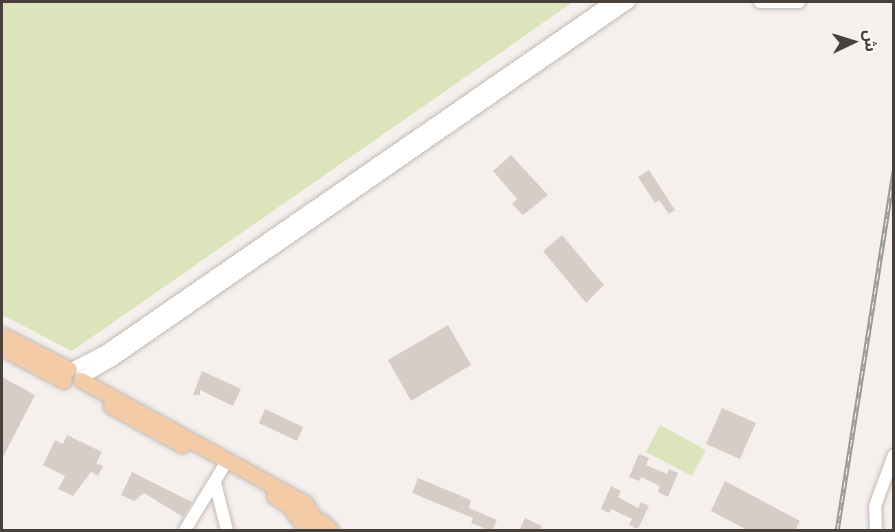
<!DOCTYPE html>
<html>
<head>
<meta charset="utf-8">
<style>
	body { margin:0 }
	#map { position:relative; width:895px; height:532px; overflow:hidden; background:#f5f0ed; font-family:Inter,"Noto Sans Arabic",sans-serif }
	div>[style] { position:absolute }
	[style*='--x'] { left:calc(var(--x)*1px); top:calc(var(--y)*1px); width:calc(var(--w)*1px); rotate:calc(var(--a)*1deg) }
	.green>* { inset:0; background:#dbe4bb }
	.building>* { inset:0; background:#d8cdc6 }
	.roads { filter:drop-shadow(0 0 2px #c2b9b3) drop-shadow(0 0 2px #c2b9b3) }
	.minor>* { height:12px; margin:-6px; padding:0 6px; transform-origin:6px; border-radius:6px; background:#fff }
	.major>* { height:15px; margin:-7.5px; padding:0 7.5px; transform-origin:7.5px; border-radius:7.5px; background:#f3cba7 }
	.rail>* { height:4.5px; margin-top:-2.25px; transform-origin:0; background:repeating-linear-gradient(90deg,#fff 0 7px,#9a9a9a 0 14px); box-sizing:border-box; border-block:2px solid #9a9a9a }
	span { translate:-50% -50%; white-space:nowrap; text-align:center; line-height:1.15; -webkit-text-stroke:4.5px #fff; paint-order:stroke }
	.frame { position:absolute; inset:0; border:3px solid #48403b; pointer-events:none }
	.north { position:absolute; left:823px; top:12px; width:60px; height:60px; -webkit-text-stroke:4px #fff; paint-order:stroke; rotate:86deg; font-size:16px; font-weight:700; line-height:24px; text-align:center; color:#48403b }
	.north::after { content:''; display:block; margin:auto; width:21px; height:27px; background:#48403b; clip-path:polygon(50% 0,100% 100%,50% 72%,0 100%) }
</style>
</head>
<body>
<div id="map">
	<div class="green">
		<i style="clip-path:polygon(2px 2px,573px 2px,72px 351px,2px 315px)"></i>
		<i style="clip-path:polygon(660px 425px,706px 450px,692px 476px,646px 452px)"></i>
	</div>
	<div class="building">
		<i style="clip-path:polygon(511px 155px,548px 195px,523px 215px,512px 204px,517px 199px,493px 171px)"></i>
		<i style="clip-path:polygon(649px 170px,675px 210px,669px 214px,659px 200px,655px 203px,638px 177px)"></i>
		<i style="clip-path:polygon(562px 235px,604px 285px,586px 303px,543px 251px)"></i>
		<i style="clip-path:polygon(448px 325px,471px 365px,411px 401px,388px 360px)"></i>
		<i style="clip-path:polygon(202px 371px,241px 389px,233px 406px,200px 390px,200px 395px,193px 395px)"></i>
		<i style="clip-path:polygon(2px 377px,35px 395px,2px 459px)"></i>
		<i style="clip-path:polygon(722px 408px,756px 423px,740px 459px,706px 444px)"></i>
		<i style="clip-path:polygon(265px 409px,303px 427px,297px 441px,259px 423px)"></i>
		<i style="clip-path:polygon(67px 435px,102px 452px,96px 463px,103px 466px,98px 476px,91px 472px,73px 496px,58px 489px,65px 476px,43px 465px,55px 440px,63px 444px)"></i>
		<i style="clip-path:polygon(639px 454px,649px 458px,646px 465px,667px 474px,669px 469px,678px 473px,668px 497px,658px 492px,660px 486px,641px 477px,639px 481px,629px 477px)"></i>
		<i style="clip-path:polygon(132px 472px,192px 502px,183px 517px,144px 493px,134px 501px,121px 495px)"></i>
		<i style="clip-path:polygon(418px 478px,471px 500px,469px 508px,497px 520px,492px 531px,471px 523px,473px 518px,412px 493px)"></i>
		<i style="clip-path:polygon(725px 481px,800px 521px,795px 531px,749px 531px,711px 511px)"></i>
		<i style="clip-path:polygon(611px 486px,621px 491px,618px 497px,627px 502px,638px 508px,641px 502px,649px 506px,638px 529px,629px 525px,632px 519px,611px 509px,609px 513px,601px 509px)"></i>
		<i style="clip-path:polygon(525px 518px,542px 526px,540px 531px,519px 531px)"></i>
	</div>
	<div class="roads">
		<div class="minor">
			<i style="--x:760;--y:2;--w:39;--a:0"></i>
			<i style="--x:71;--y:369;--w:39;--a:-27"></i>
			<i style="--x:106;--y:351;--w:614;--a:-34.65"></i>
			<i style="--x:81;--y:378;--w:38;--a:-30"></i>
			<i style="--x:114;--y:359;--w:627;--a:-34.73"></i>
			<i style="--x:215;--y:483;--w:49;--a:75.7"></i>
			<i style="--x:185;--y:530;--w:81;--a:-58.7"></i>
			<i style="--x:876;--y:530;--w:24;--a:-92"></i>
			<i style="--x:875;--y:506;--w:54;--a:-69.6"></i>
		</div>
		<div class="major">
			<i style="--x:2;--y:335;--w:75;--a:26.9"></i>
			<i style="--x:2;--y:348;--w:70;--a:28"></i>
			<i style="--x:81;--y:380;--w:256;--a:28.8"></i>
			<i style="--x:305;--y:503;--w:21;--a:59"></i>
			<i style="--x:111;--y:406;--w:81;--a:28.8"></i>
			<i style="--x:274;--y:496;--w:17;--a:33"></i>
			<i style="--x:288;--y:505;--w:28;--a:52"></i>
			<i style="--x:309;--y:523;--w:12;--a:-9"></i>
			<i style="--x:321;--y:521;--w:13;--a:42"></i>
		</div>
	</div>
	<div class="rail">
		<i style="--x:837;--y:530;--w:363;--a:-81"></i>
	</div>
	<div class="frame"></div>
	<div class="north">ش</div>
</div>
</body>
</html>
